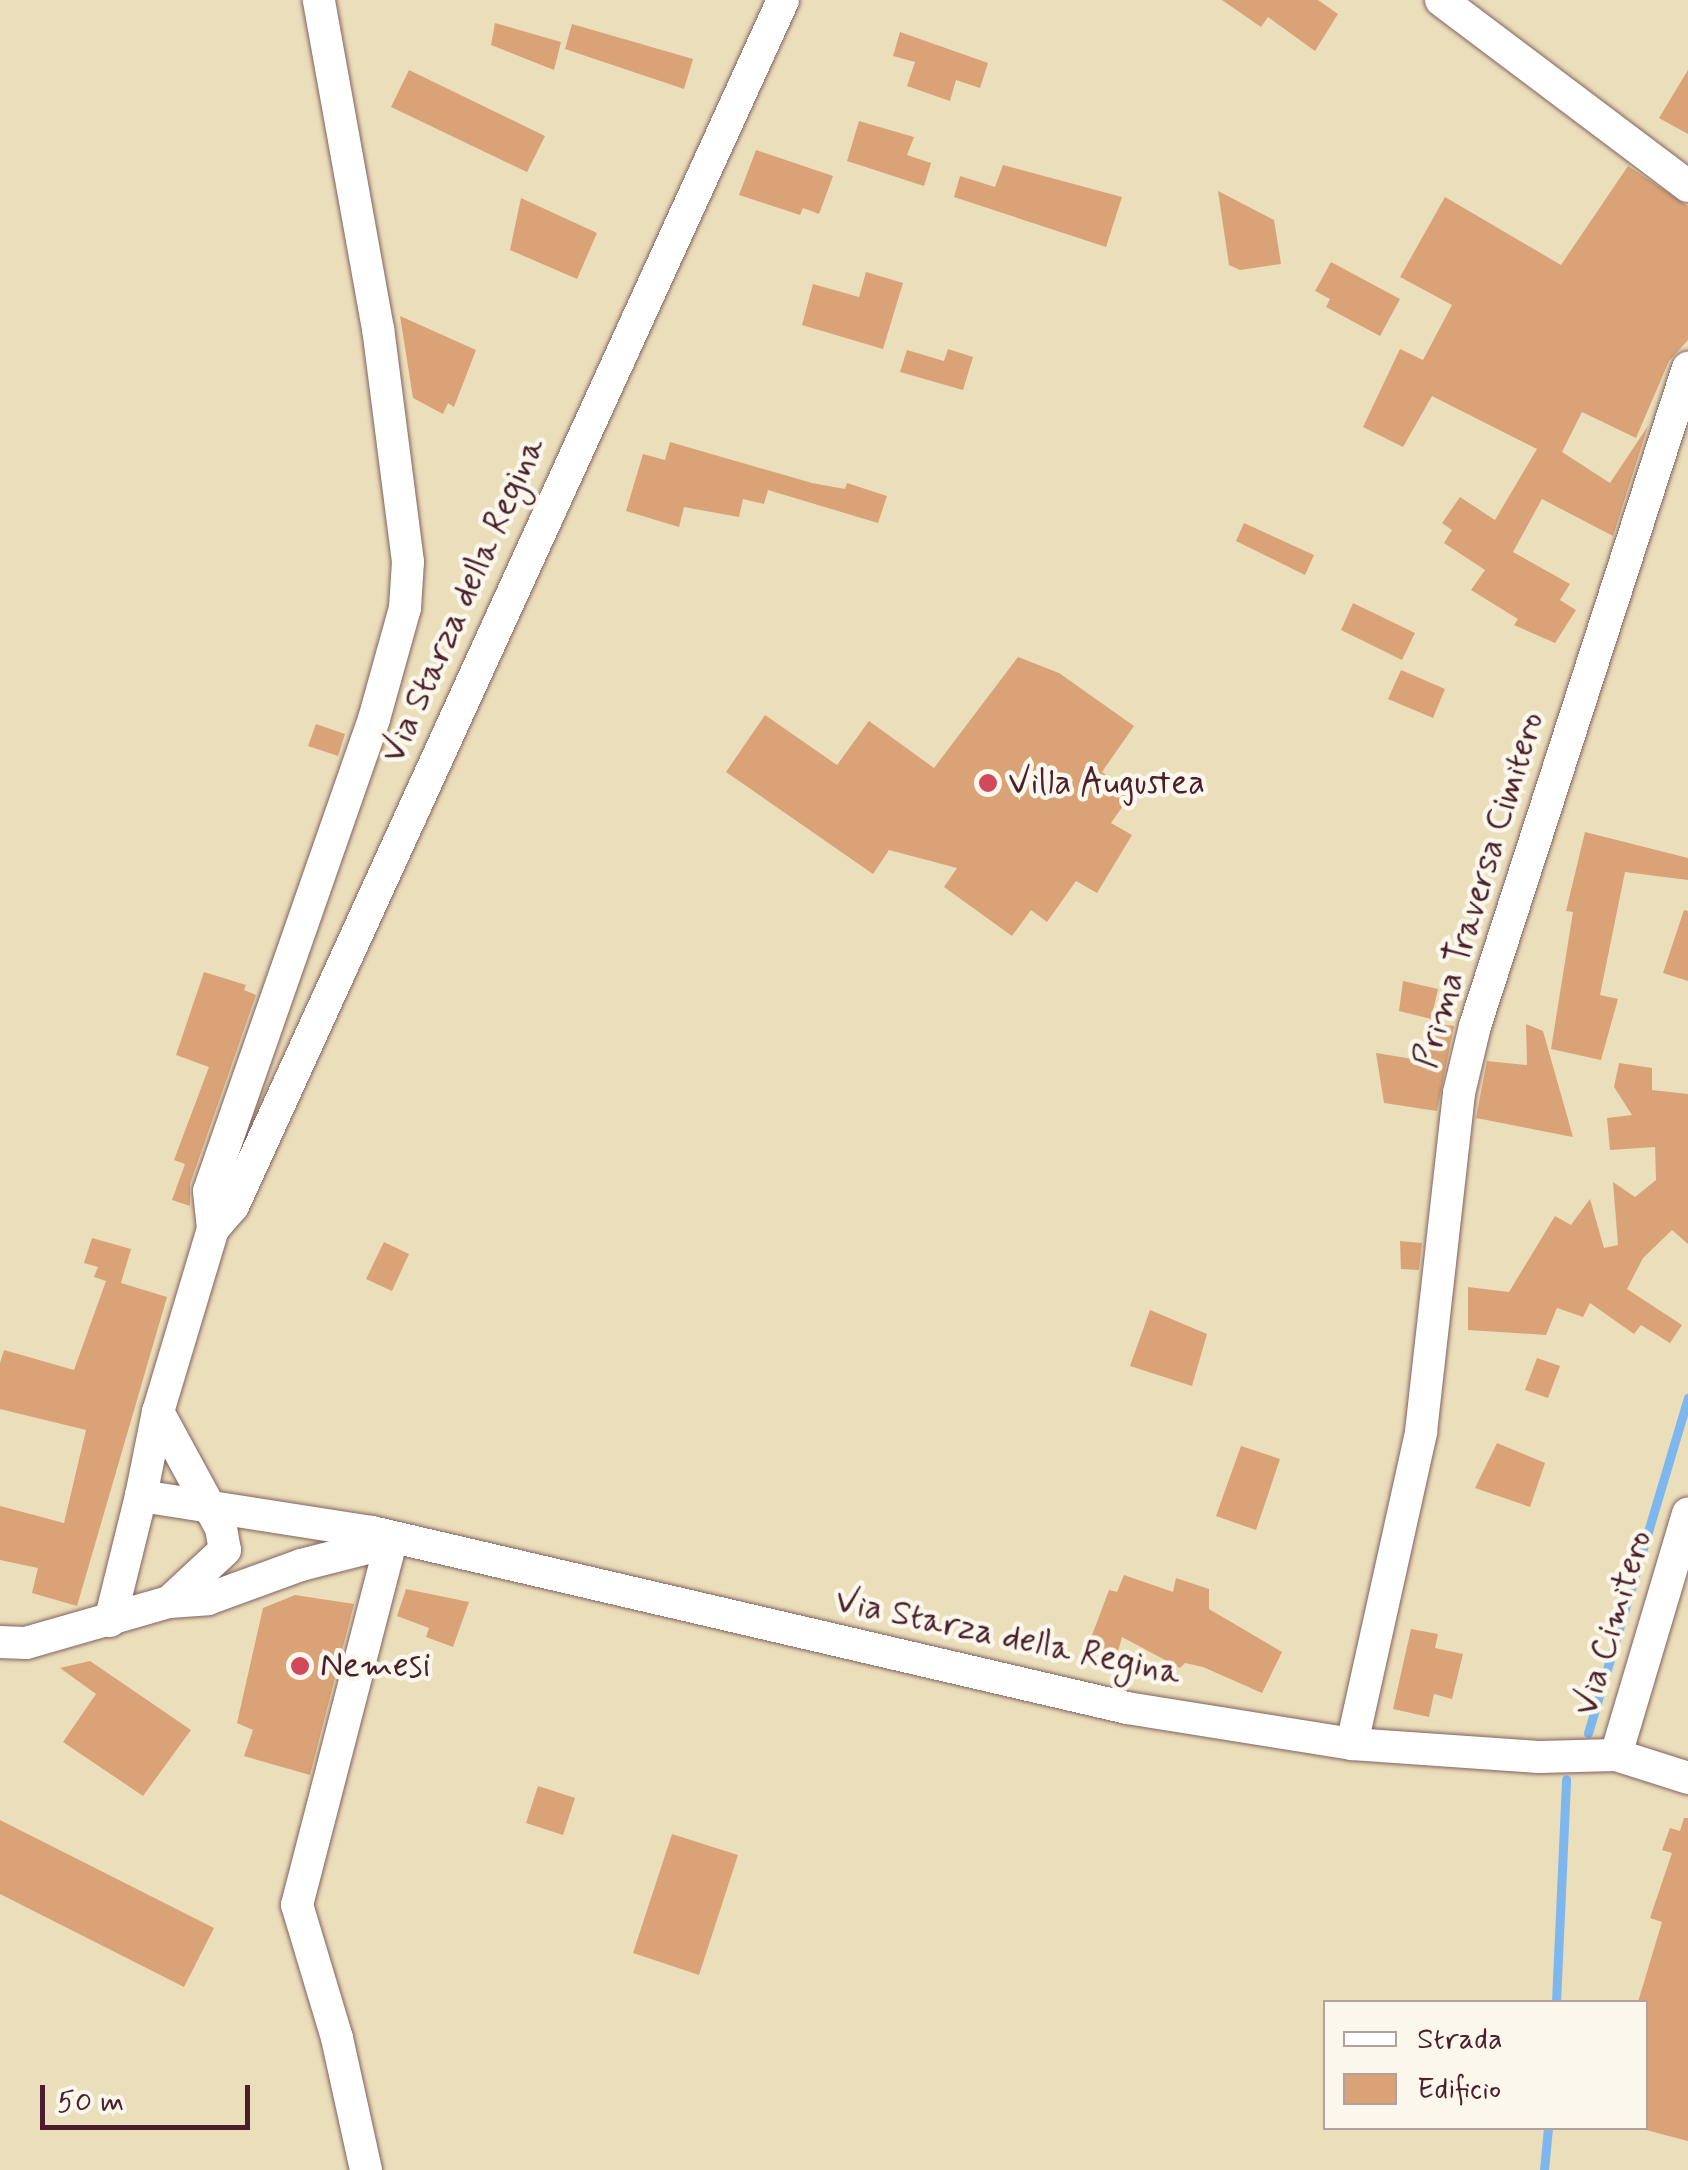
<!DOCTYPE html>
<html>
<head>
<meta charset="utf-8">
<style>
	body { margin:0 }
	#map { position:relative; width:1688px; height:2170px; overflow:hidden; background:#ebdebb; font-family:Mynerve,sans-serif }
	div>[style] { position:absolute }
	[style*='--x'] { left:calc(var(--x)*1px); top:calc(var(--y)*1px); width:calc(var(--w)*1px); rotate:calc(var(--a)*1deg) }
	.stream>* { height:9px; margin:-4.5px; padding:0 4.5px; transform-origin:4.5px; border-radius:4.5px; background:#7eb6ee }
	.building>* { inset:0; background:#daa377 }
	.roads { filter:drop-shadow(0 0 2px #82625d) drop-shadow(0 0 2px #82625d) }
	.minor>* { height:32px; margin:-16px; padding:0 16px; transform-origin:16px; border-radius:16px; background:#fff }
	.dots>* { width:28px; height:28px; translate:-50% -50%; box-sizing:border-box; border:5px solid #fbf7ec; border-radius:50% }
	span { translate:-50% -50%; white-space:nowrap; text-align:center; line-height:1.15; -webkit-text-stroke:9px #fbf7ec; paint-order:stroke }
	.street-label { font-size:35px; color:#4a1f2b }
	.poi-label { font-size:35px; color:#4a1f2b }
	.left { translate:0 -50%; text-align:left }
	.legend { position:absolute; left:1323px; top:2000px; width:325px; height:130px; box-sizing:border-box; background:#fbf7ec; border:2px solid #b4a19f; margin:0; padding:12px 18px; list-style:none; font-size:30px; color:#4a1f2b }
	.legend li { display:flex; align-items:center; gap:20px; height:50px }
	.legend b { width:50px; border:2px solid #b4a19f }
	.scale { position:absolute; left:40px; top:2085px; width:210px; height:45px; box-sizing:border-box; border:5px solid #4a1f2b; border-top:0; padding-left:12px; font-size:30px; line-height:35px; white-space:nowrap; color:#4a1f2b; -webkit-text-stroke:8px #fbf7ec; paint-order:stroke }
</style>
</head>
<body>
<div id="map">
	<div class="stream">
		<i style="--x:1588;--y:1733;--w:350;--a:-73.4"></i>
		<i style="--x:1556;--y:2002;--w:223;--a:-87.4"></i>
		<i style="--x:1544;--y:2170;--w:42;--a:-84.6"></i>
	</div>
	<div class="building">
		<i style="clip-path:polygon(1222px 0,1318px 0,1338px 14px,1315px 51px,1268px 17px,1261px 27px)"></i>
		<i style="clip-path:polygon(495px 23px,561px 42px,554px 70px,491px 45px)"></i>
		<i style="clip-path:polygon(572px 24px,693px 59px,684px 89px,565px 49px)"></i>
		<i style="clip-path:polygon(900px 32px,988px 63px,980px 88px,956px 80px,950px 101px,907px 86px,915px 62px,893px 56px)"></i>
		<i style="clip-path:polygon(409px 70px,545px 136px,527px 172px,391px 107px)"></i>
		<i style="clip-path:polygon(1688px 70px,1688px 134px,1659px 118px)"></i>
		<i style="clip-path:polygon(859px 121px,914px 137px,907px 155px,931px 163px,924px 186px,847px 161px)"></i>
		<i style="clip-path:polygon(756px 150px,833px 176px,819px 214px,803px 208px,800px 215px,739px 195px)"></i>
		<i style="clip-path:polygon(1003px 165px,1122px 197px,1106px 247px,954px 197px,960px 176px,995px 187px)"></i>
		<i style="clip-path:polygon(1628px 166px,1688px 206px,1688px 340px,1669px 361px,1636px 438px,1582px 412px,1562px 452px,1610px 483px,1648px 426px,1613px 536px,1542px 499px,1513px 552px,1570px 584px,1560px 600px,1576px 610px,1555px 643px,1514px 625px,1518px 619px,1471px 590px,1485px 570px,1444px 543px,1452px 530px,1442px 523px,1460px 497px,1495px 520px,1537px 449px,1432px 396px,1403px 447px,1363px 427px,1400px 349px,1423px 360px,1452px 305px,1400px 277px,1445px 197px,1561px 265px)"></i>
		<i style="clip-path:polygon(1218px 191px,1274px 220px,1281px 264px,1240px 270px,1229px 265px)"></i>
		<i style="clip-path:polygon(521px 198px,597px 233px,577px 279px,510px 250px)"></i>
		<i style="clip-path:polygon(1331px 262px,1400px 299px,1380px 336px,1326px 307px,1330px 299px,1315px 291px)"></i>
		<i style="clip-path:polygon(866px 272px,903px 283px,883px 349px,802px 325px,813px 284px,859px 297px)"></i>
		<i style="clip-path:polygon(400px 316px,476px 350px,454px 407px,448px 403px,443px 414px,413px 398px)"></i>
		<i style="clip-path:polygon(948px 349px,973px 357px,963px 390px,900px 372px,907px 350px,944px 361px)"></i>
		<i style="clip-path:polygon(670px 442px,812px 483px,845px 489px,847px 483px,887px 496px,878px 523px,768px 490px,764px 504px,743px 499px,739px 517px,684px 507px,679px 527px,626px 511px,643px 454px,665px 460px)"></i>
		<i style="clip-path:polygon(1244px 523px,1314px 555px,1305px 575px,1236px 541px)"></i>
		<i style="clip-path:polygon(1353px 603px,1415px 633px,1402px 660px,1341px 630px)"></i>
		<i style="clip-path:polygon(1018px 657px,1059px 673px,1134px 726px,1102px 772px,1132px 793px,1111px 823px,1132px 835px,1097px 893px,1076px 881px,1047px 922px,1031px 910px,1012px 936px,944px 887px,957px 868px,889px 850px,873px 874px,726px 772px,765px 715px,837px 765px,869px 721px,934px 768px)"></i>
		<i style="clip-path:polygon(1401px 670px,1445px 689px,1433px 718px,1388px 699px)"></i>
		<i style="clip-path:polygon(316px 724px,345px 734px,338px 756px,308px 746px)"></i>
		<i style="clip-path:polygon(1585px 832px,1688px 858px,1688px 880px,1625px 872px,1600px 995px,1618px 999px,1601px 1060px,1551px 1049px,1573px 912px,1566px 911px)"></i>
		<i style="clip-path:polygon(1684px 910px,1688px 911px,1688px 981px,1663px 973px)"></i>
		<i style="clip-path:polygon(204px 972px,246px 985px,244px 990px,256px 995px,190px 1184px,190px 1206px,172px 1200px,185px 1164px,174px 1160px,209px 1067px,176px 1055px)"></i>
		<i style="clip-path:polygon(1403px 981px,1438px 989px,1431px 1019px,1399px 1011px)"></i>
		<i style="clip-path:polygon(1431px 1023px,1454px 1026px,1437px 1111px,1384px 1103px,1376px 1053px,1425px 1061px)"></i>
		<i style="clip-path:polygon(1526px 1024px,1543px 1031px,1573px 1137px,1476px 1118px,1487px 1061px,1527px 1065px)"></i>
		<i style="clip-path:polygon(1619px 1063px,1652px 1068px,1652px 1090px,1688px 1094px,1688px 1244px,1672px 1230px,1643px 1258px,1627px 1289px,1682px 1325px,1670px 1343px,1641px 1325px,1634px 1334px,1590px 1303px,1583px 1317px,1557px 1308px,1546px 1335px,1468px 1330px,1468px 1287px,1509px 1292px,1555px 1216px,1571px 1225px,1590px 1199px,1604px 1248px,1618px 1245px,1613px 1182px,1635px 1197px,1656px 1180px,1655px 1147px,1610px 1150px,1607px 1118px,1632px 1115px,1614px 1087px)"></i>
		<i style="clip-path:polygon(92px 1238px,131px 1249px,121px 1283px,167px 1297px,77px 1606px,32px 1593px,38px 1568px,0 1560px,0 1506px,64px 1523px,86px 1430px,0 1409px,0 1363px,4px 1350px,74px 1370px,106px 1281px,94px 1277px,98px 1267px,84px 1263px)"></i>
		<i style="clip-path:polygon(1400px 1241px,1422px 1243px,1419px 1270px,1401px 1269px)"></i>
		<i style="clip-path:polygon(384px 1242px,409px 1254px,392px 1291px,366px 1279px)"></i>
		<i style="clip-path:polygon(1150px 1310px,1207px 1334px,1192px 1386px,1130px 1366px)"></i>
		<i style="clip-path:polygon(1537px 1358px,1560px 1366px,1548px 1398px,1525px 1390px)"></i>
		<i style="clip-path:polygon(1497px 1443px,1545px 1463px,1530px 1507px,1475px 1488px)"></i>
		<i style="clip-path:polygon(1241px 1446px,1280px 1459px,1256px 1530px,1216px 1516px)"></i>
		<i style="clip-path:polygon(1124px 1575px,1173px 1592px,1176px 1578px,1209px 1589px,1209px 1609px,1282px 1652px,1262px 1693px,1203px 1667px,1185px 1663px,1180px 1668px,1122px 1637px,1117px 1655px,1088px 1646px,1109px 1590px,1117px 1592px)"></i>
		<i style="clip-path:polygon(406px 1589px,469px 1602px,453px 1647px,426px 1637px,429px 1628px,397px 1616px)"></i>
		<i style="clip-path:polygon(295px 1595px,354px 1604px,310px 1775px,244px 1756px,253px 1730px,237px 1723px,263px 1608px)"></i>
		<i style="clip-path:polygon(1411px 1629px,1438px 1634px,1435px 1648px,1463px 1654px,1452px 1699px,1434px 1694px,1429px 1717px,1393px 1709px)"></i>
		<i style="clip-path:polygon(90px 1661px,191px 1730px,143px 1796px,63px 1742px,96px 1694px,60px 1668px)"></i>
		<i style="clip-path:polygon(538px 1786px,575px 1798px,563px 1835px,526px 1823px)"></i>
		<i style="clip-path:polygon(1684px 1818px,1688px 1818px,1688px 2141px,1646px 2130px,1646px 2002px,1638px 2002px,1662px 1922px,1650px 1918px,1672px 1853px,1662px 1850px,1670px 1828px,1680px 1831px)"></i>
		<i style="clip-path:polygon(0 1820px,214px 1928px,184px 1987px,0 1894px)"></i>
		<i style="clip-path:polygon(672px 1834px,738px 1855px,699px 1975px,633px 1953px)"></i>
	</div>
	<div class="roads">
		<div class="minor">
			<i style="--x:1441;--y:0;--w:309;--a:37"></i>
			<i style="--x:213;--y:1229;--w:38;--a:-96"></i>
			<i style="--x:209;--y:1191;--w:500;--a:-70.73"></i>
			<i style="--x:374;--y:719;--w:115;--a:-74.4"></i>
			<i style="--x:405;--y:608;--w:46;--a:-86.3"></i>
			<i style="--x:408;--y:562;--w:235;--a:-97.3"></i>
			<i style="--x:378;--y:329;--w:334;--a:-100.2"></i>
			<i style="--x:158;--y:1412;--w:132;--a:61.5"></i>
			<i style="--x:221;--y:1528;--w:22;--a:80"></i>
			<i style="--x:225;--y:1550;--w:76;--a:137.1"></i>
			<i style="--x:141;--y:1496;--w:86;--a:-78.6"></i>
			<i style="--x:158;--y:1412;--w:191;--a:-73.3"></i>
			<i style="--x:213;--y:1229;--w:30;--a:-49"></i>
			<i style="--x:233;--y:1206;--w:1325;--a:-65.48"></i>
			<i style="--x:110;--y:1621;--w:129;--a:-76.1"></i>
			<i style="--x:141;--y:1496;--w:234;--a:8.9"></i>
			<i style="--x:372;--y:1532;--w:775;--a:13.12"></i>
			<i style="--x:1127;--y:1708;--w:228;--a:9.1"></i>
			<i style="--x:1352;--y:1744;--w:187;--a:4"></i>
			<i style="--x:1539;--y:1757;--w:77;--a:-1.5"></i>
			<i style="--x:1616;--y:1755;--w:76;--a:17.7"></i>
			<i style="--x:0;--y:1642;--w:26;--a:2"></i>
			<i style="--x:26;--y:1643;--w:149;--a:-16"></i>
			<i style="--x:169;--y:1602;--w:39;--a:-4"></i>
			<i style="--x:208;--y:1599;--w:99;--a:-20.1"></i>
			<i style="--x:301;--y:1565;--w:93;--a:-14.3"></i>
			<i style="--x:1352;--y:1744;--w:320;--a:-77.5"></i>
			<i style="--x:1421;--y:1432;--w:341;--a:-83.6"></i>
			<i style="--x:1459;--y:1093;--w:69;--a:-76.6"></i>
			<i style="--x:1475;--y:1026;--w:692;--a:-72.06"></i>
			<i style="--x:1616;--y:1755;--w:252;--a:-73.4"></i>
			<i style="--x:366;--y:2170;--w:135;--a:-102.4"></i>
			<i style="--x:337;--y:2038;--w:139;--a:-106.7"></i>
			<i style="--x:297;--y:1905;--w:375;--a:-75.5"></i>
		</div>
	</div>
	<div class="dots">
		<i style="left:988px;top:783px;background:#d1495b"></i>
		<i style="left:300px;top:1666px;background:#d1495b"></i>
	</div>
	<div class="street-label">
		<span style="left:463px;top:600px;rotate:-66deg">Via Starza della Regina</span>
		<span style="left:1479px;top:890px;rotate:-73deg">Prima Traversa Cimitero</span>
		<span style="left:1613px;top:1623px;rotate:-73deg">Via Cimitero</span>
		<span style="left:1008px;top:1637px;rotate:12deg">Via Starza della Regina</span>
	</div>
	<div class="poi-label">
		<span class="left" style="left:1008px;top:783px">Villa Augustea</span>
		<span class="left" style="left:320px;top:1666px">Nemesi</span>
	</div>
	<ul class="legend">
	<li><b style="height:12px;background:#fff"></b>Strada</li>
	<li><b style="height:28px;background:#daa377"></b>Edificio</li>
	</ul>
	<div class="scale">50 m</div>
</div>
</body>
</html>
